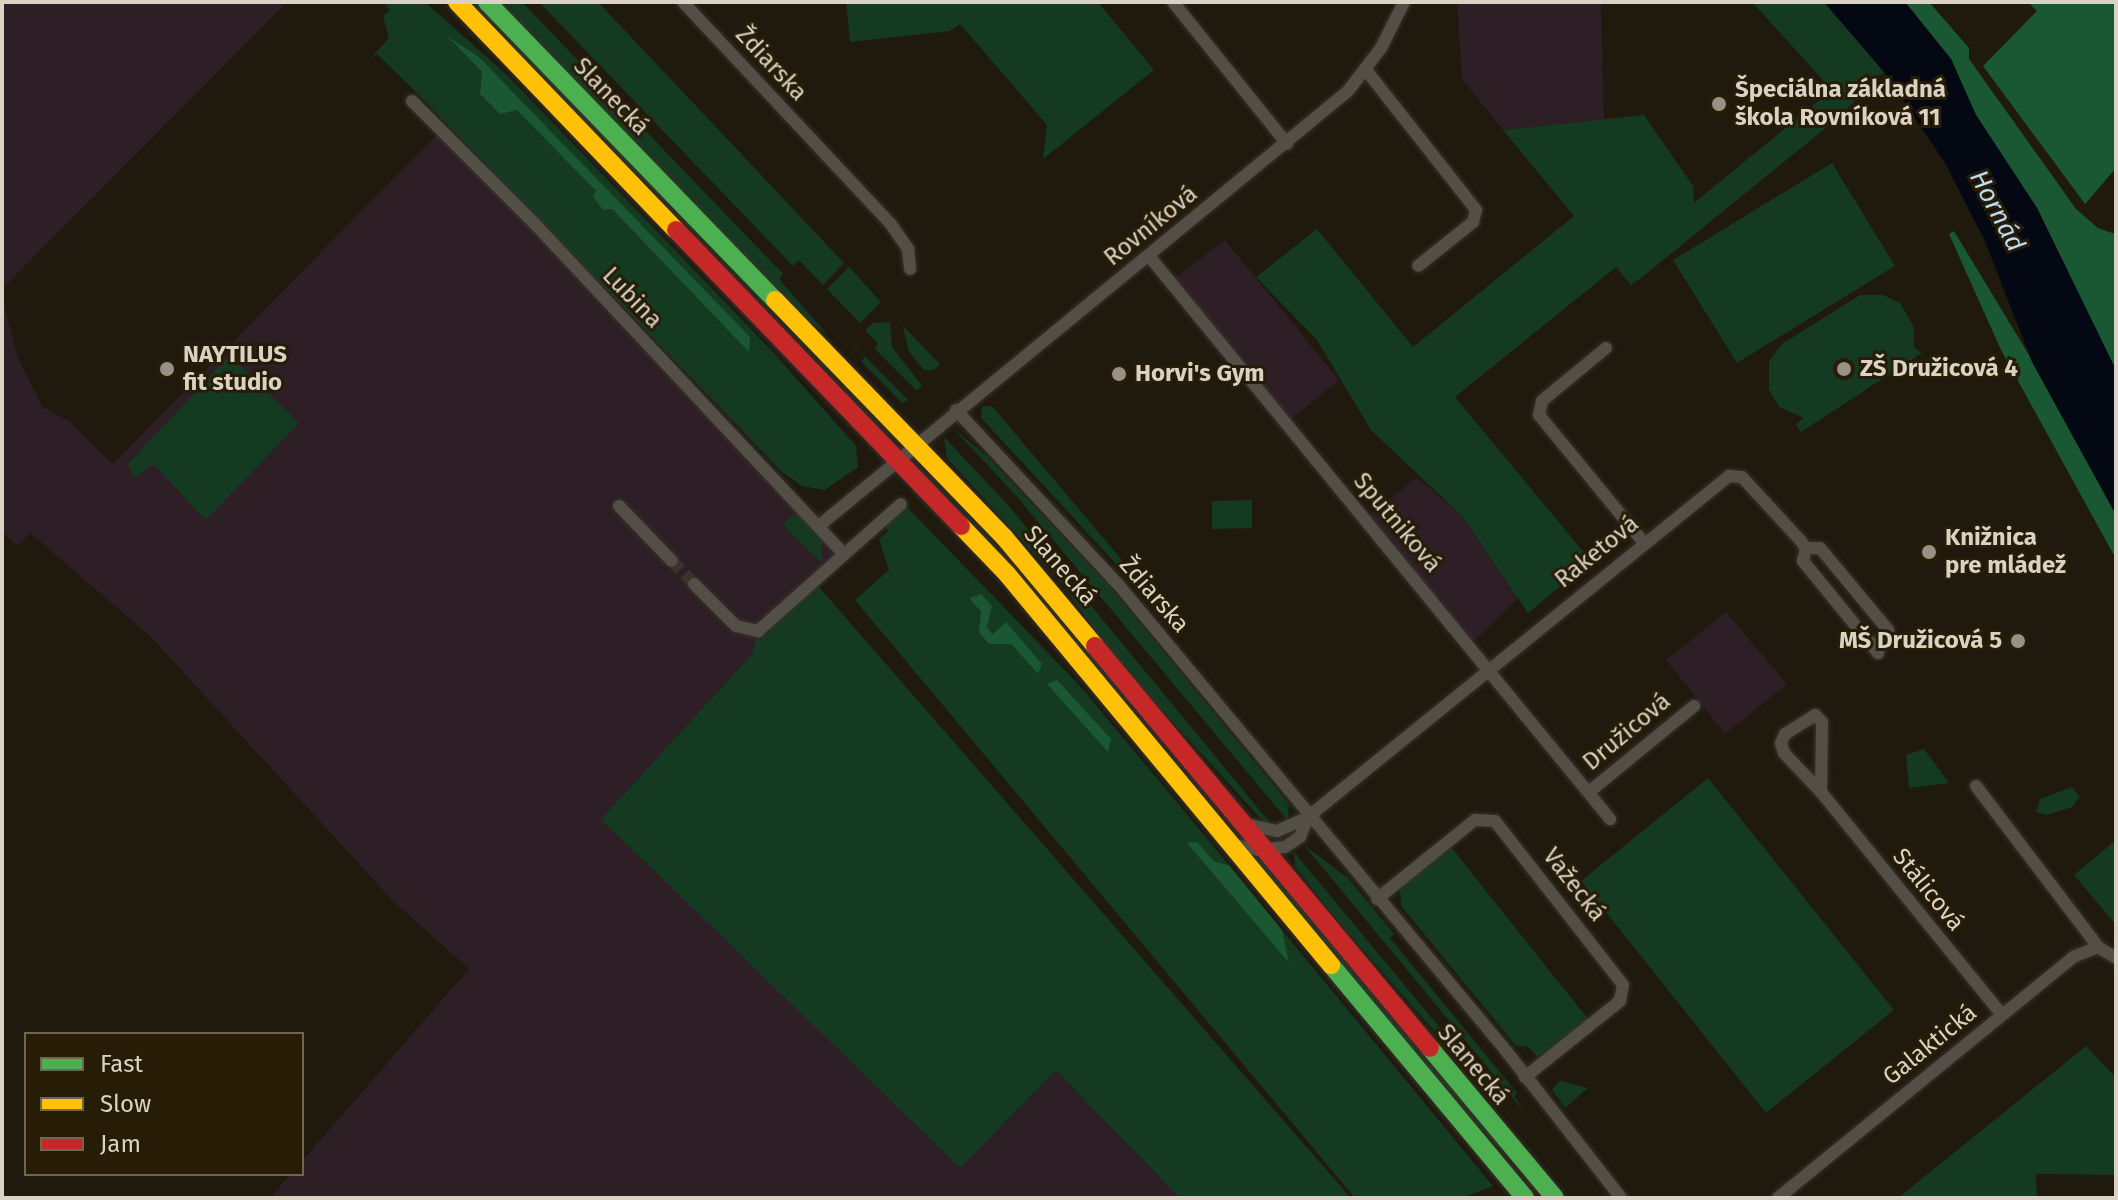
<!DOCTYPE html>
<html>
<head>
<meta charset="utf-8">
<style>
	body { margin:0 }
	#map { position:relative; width:2118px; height:1200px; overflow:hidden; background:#1f190e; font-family:"Fira Sans",sans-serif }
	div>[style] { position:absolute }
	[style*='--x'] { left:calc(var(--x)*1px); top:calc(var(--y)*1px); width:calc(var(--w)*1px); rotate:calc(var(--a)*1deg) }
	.industrial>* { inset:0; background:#2e1e25 }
	.green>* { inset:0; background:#143a22 }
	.forest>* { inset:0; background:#1a5733 }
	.water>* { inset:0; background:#030812 }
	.street-tunnel>* { height:12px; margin-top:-6px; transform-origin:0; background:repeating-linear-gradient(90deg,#3b3529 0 12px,transparent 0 18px) }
	.roads { filter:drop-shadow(0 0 2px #37322b) drop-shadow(0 0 2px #37322b) }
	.street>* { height:12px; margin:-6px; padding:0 6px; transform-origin:6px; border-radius:6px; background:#534f46 }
	.fast>* { height:18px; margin:-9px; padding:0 9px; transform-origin:9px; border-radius:9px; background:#4caf50 }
	.slow>* { height:18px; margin:-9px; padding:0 9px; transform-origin:9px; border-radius:9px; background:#ffc107 }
	.jam>* { height:18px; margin:-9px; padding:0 9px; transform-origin:9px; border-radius:9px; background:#c62828 }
	.dots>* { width:22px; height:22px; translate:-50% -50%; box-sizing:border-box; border:4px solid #271c06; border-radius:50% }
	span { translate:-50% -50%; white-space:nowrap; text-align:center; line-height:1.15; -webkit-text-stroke:6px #271c06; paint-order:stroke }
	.street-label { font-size:24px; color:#d9d2c5 }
	.poi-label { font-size:24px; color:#d9d2c5; font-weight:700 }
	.left { translate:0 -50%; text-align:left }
	.right { translate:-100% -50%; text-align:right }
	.water-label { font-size:26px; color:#badcf6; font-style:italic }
	.frame { position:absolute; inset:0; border:4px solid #d9d2c5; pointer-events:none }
	.legend { position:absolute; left:24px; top:1032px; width:280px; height:144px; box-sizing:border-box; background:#271c06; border:2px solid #6e6552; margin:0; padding:10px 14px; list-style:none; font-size:24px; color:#d9d2c5 }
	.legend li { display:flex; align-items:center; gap:16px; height:40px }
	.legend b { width:40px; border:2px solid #6e6552 }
</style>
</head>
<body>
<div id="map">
	<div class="industrial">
		<i style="clip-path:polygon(2px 2px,287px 2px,2px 289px)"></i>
		<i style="clip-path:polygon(1457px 2px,1601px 2px,1604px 119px,1503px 130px,1462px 79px)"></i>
		<i style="clip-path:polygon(441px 130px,842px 552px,758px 631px,752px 654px,602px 818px,960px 1168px,1056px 1071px,1180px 1198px,270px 1198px,291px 1174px,302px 1174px,302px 1161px,469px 969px,392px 900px,150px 636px,30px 533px,17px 546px,2px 531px,2px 297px,18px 358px,43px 407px,69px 421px,113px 464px)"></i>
		<i style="clip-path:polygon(1225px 240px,1339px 380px,1286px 424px,1170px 282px)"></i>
		<i style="clip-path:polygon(1417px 477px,1463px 517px,1518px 598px,1470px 645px,1365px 519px)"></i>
		<i style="clip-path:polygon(1726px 612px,1787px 684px,1725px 734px,1666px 660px)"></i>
	</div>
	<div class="green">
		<i style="clip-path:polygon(evenodd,383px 2px,425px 2px,507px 75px,773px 352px,856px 446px,858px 467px,825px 490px,802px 486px,781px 471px,421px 97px,377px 54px,371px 58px,389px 38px,383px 16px,390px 10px,383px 2px,450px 39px,479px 57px,749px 337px,749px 351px,612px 209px,603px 210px,597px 192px,517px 109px,500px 114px,482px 72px,450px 39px)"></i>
		<i style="clip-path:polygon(467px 2px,474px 2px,502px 28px,793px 331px)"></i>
		<i style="clip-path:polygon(496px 2px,522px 2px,783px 274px,779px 279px,828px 335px,801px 315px)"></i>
		<i style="clip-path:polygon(539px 2px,598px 2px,844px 263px,823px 285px,799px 260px,793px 266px)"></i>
		<i style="clip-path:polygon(846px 2px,1098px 2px,1154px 70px,1043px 159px,1047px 125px,960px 24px,950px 31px,850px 42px)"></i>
		<i style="clip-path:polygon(1752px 2px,1824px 2px,1884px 72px,1833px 122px,1646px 274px,1631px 285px,1616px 267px,1455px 397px,1591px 561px,1528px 613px,1463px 517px,1371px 430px,1317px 340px,1256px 277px,1317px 229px,1413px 347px,1574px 216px,1503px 130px,1644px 115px,1693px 186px,1694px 203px,1832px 90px)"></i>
		<i style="clip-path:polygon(1832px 163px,1895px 266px,1737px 363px,1673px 260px)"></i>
		<i style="clip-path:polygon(849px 267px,881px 302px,860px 323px,827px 289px)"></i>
		<i style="clip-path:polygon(1860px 295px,1883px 295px,1900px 303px,1914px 327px,1914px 348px,1922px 353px,1801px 432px,1796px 424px,1804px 418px,1779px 407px,1769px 390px,1769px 361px,1782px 344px)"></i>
		<i style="clip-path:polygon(890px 322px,892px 347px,922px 386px,917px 391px,875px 349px,878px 344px,865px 330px,873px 323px)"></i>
		<i style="clip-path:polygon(903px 326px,940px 364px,934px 370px,924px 370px,909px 352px)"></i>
		<i style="clip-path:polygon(851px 343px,852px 343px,908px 400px,902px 403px,861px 361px,865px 357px)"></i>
		<i style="clip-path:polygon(230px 355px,299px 423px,206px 520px,153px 464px,134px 478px,128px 464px)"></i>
		<i style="clip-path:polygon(982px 406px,992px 406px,1132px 572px,1117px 565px,993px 431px,981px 418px)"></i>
		<i style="clip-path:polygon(954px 429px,988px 457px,1112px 589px,1289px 804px,1288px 821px,1018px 498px)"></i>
		<i style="clip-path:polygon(944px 437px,1008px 505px,1272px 825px,1262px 820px,1114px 657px,1062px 584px,947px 458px)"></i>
		<i style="clip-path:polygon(919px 468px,995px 546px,1172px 750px,923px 474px)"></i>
		<i style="clip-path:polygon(1252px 500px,1252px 528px,1212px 529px,1212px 501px)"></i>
		<i style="clip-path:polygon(evenodd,905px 505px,1081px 687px,1229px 865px,1215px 862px,1197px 842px,1188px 844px,1288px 962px,1282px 930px,1503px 1198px,1493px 1186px,1462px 1198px,1355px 1198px,855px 600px,889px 570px,879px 539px,888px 531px,885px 524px,905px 505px,980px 595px,987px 627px,993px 634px,1006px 623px,1038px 674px,1011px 644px,989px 644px,981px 612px,969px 598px,980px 595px)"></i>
		<i style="clip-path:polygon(796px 512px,822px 539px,822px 563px,783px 525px)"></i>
		<i style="clip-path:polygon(812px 579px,1351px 1198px,1180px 1198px,1056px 1071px,960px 1168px,601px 819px,752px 654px,758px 631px)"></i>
		<i style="clip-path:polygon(1924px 749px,1949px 783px,1909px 788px,1906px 755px)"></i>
		<i style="clip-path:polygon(1708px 778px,1894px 1010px,1766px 1113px,1581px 881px)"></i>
		<i style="clip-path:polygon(2072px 787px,2080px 797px,2072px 807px,2047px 815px,2036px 812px,2040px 799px)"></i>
		<i style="clip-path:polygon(2116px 840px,2116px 925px,2074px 875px)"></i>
		<i style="clip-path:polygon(1447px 842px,1592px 1024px,1537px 1057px,1529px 1047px,1516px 1046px,1401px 906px,1400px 889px)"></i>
		<i style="clip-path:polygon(1304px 845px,1348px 878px,1394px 934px,1390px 938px,1517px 1093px,1514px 1096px,1526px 1114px)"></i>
		<i style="clip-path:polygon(1294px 852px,1469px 1063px,1465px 1066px,1338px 921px,1295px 866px)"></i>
		<i style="clip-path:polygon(1254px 858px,1265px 859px,1546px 1198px,1447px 1092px)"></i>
		<i style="clip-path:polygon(2086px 1046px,2116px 1078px,2116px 1175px,2036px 1174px,2037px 1198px,1898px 1198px)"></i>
		<i style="clip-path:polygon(1559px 1081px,1561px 1081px,1588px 1088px,1565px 1108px,1552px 1090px)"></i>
	</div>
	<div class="forest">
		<i style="clip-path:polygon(1905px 2px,1929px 2px,1969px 48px,1969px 59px,2076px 209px,2098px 228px,2115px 234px,2116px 370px,2037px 208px,1976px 115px,1951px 59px)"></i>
		<i style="clip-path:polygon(2028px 2px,2116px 2px,2116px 168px,2085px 204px,1983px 66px,2037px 11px)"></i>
		<i style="clip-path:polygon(447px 36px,479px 57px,750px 337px,749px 352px,612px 209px,603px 210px,593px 196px,596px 191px,517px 110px,500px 114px,480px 94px,482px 72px)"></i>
		<i style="clip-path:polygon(1954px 231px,2116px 499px,2116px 559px,2001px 350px,1949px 234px)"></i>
		<i style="clip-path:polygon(981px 594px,992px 606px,987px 627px,993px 634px,1006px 622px,1042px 664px,1038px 674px,1011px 644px,989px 644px,979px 632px,981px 612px,969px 598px)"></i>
		<i style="clip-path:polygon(1057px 680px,1111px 739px,1108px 752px,1047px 684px)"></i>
		<i style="clip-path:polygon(1197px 842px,1215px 862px,1229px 865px,1282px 930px,1289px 963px,1187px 843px)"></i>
	</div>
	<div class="water">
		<i style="clip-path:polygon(1824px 2px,1905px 2px,1951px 59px,1976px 115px,2037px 208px,2116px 370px,2116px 515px,2032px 362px,1985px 241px,1944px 161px,1884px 72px)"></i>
	</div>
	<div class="street-tunnel">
		<i style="--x:672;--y:561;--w:32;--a:46"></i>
	</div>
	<div class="roads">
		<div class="street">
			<i style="--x:683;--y:2;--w:303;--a:46.9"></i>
			<i style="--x:890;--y:223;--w:32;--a:55"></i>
			<i style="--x:908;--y:249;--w:20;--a:84"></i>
			<i style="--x:1173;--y:2;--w:182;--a:51.2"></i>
			<i style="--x:1366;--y:70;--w:178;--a:51.8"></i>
			<i style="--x:1476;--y:210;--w:12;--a:104"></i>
			<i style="--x:1473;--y:222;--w:70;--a:141.3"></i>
			<i style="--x:412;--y:101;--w:174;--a:45"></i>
			<i style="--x:535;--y:224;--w:449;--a:46.9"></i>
			<i style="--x:1149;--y:256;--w:728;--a:50.69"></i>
			<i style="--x:1606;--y:348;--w:83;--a:140.4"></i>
			<i style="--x:1542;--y:401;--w:14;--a:102"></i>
			<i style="--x:1539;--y:415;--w:166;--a:50.6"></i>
			<i style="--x:956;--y:410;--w:236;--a:47.1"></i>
			<i style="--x:1117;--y:583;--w:610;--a:50.25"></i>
			<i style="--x:1507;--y:1052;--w:185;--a:52"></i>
			<i style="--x:619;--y:506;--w:76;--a:46.1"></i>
			<i style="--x:820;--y:525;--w:683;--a:-39.42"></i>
			<i style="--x:1348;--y:91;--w:54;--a:-52.5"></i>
			<i style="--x:1381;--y:48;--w:51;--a:-63.4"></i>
			<i style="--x:1806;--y:548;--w:14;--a:0"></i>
			<i style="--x:1820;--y:548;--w:107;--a:50.3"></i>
			<i style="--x:1888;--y:630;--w:15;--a:110"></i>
			<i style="--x:1883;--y:644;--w:13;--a:180"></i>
			<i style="--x:694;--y:584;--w:59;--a:45"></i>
			<i style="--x:736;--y:626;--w:23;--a:13"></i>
			<i style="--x:758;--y:631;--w:191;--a:-41.6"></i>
			<i style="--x:1976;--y:786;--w:202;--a:52.8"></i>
			<i style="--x:1589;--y:792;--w:136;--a:-39.3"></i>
			<i style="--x:1821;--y:792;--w:54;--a:-133.5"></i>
			<i style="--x:1784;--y:753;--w:10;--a:-107"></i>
			<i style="--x:1781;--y:743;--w:10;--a:-66"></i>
			<i style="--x:1785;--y:734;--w:36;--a:-32"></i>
			<i style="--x:1815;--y:715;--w:10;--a:45"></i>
			<i style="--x:1822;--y:722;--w:70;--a:90.8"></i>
			<i style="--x:1821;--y:792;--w:287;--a:50.9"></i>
			<i style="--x:1246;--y:824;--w:32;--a:13"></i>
			<i style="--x:1277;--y:831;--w:34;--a:-24"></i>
			<i style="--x:1308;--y:817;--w:542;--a:-39.01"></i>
			<i style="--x:1729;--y:476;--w:13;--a:4"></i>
			<i style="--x:1742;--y:477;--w:86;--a:47.4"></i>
			<i style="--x:1800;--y:540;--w:10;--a:53"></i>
			<i style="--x:1806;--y:548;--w:13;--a:103"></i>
			<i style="--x:1803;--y:561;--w:119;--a:50.8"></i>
			<i style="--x:1233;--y:845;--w:26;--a:11"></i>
			<i style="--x:1259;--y:850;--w:26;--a:-7"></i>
			<i style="--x:1285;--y:847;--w:18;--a:-34"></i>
			<i style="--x:1300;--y:837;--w:22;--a:-68"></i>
			<i style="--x:1377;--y:899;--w:126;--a:-38.9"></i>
			<i style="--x:1475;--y:820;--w:20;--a:3"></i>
			<i style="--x:1495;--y:821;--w:208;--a:52"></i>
			<i style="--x:1623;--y:985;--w:16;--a:101"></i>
			<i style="--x:1620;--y:1001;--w:122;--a:141.3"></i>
			<i style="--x:1778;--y:1198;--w:381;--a:-39.2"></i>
			<i style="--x:2073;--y:957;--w:27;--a:-22"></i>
			<i style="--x:2098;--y:947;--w:21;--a:31"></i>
		</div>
		<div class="fast">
			<i style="--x:487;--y:2;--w:414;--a:46"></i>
			<i style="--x:1331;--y:965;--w:303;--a:50.2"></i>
			<i style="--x:1430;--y:1048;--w:195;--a:50.2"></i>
		</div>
		<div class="slow">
			<i style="--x:457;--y:2;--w:316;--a:46.2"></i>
			<i style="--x:775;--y:300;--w:330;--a:46"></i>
			<i style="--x:1004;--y:537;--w:142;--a:50.1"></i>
			<i style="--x:961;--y:526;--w:66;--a:46.2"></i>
			<i style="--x:1007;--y:574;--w:508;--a:50.35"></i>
		</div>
		<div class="jam">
			<i style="--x:676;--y:230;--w:411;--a:46.1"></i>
			<i style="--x:1095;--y:646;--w:523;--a:50.19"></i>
		</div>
	</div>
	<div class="dots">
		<i style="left:1719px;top:104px;background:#989185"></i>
		<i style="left:167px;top:369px;background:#989185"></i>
		<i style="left:1844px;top:369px;background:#989185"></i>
		<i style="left:1119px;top:374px;background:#989185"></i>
		<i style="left:1929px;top:552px;background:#989185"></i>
		<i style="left:2018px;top:641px;background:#989185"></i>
	</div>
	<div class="street-label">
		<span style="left:771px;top:64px;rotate:47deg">Ždiarska</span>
		<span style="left:611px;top:97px;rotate:46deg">Slanecká</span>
		<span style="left:1151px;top:226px;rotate:-39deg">Rovníková</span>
		<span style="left:632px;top:298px;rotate:46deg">Lubina</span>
		<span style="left:1397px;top:523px;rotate:50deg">Sputniková</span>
		<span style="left:1597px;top:552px;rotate:-39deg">Raketová</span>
		<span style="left:1060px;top:566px;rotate:49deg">Slanecká</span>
		<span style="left:1154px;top:595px;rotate:49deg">Ždiarska</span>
		<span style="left:1627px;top:732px;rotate:-40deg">Družicová</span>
		<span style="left:1574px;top:885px;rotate:52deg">Važecká</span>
		<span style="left:1928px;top:890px;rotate:51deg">Stálicová</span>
		<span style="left:1930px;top:1045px;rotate:-39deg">Galaktická</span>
		<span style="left:1473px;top:1065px;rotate:50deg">Slanecká</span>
	</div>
	<div class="poi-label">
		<span class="left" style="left:1735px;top:104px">Špeciálna základná<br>škola Rovníková 11</span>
		<span class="left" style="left:183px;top:369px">NAYTILUS<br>fit studio</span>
		<span class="left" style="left:1860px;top:369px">ZŠ Družicová 4</span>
		<span class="left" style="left:1135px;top:374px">Horvi's Gym</span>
		<span class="left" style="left:1945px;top:552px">Knižnica<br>pre mládež</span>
		<span class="right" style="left:2002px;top:641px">MŠ Družicová 5</span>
	</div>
	<div class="water-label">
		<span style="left:1997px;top:211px;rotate:62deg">Hornád</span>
	</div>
	<div class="frame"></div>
	<ul class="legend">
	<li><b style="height:10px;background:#4caf50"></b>Fast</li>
	<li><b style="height:10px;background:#ffc107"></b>Slow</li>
	<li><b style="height:10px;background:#c62828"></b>Jam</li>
	</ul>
</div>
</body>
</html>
